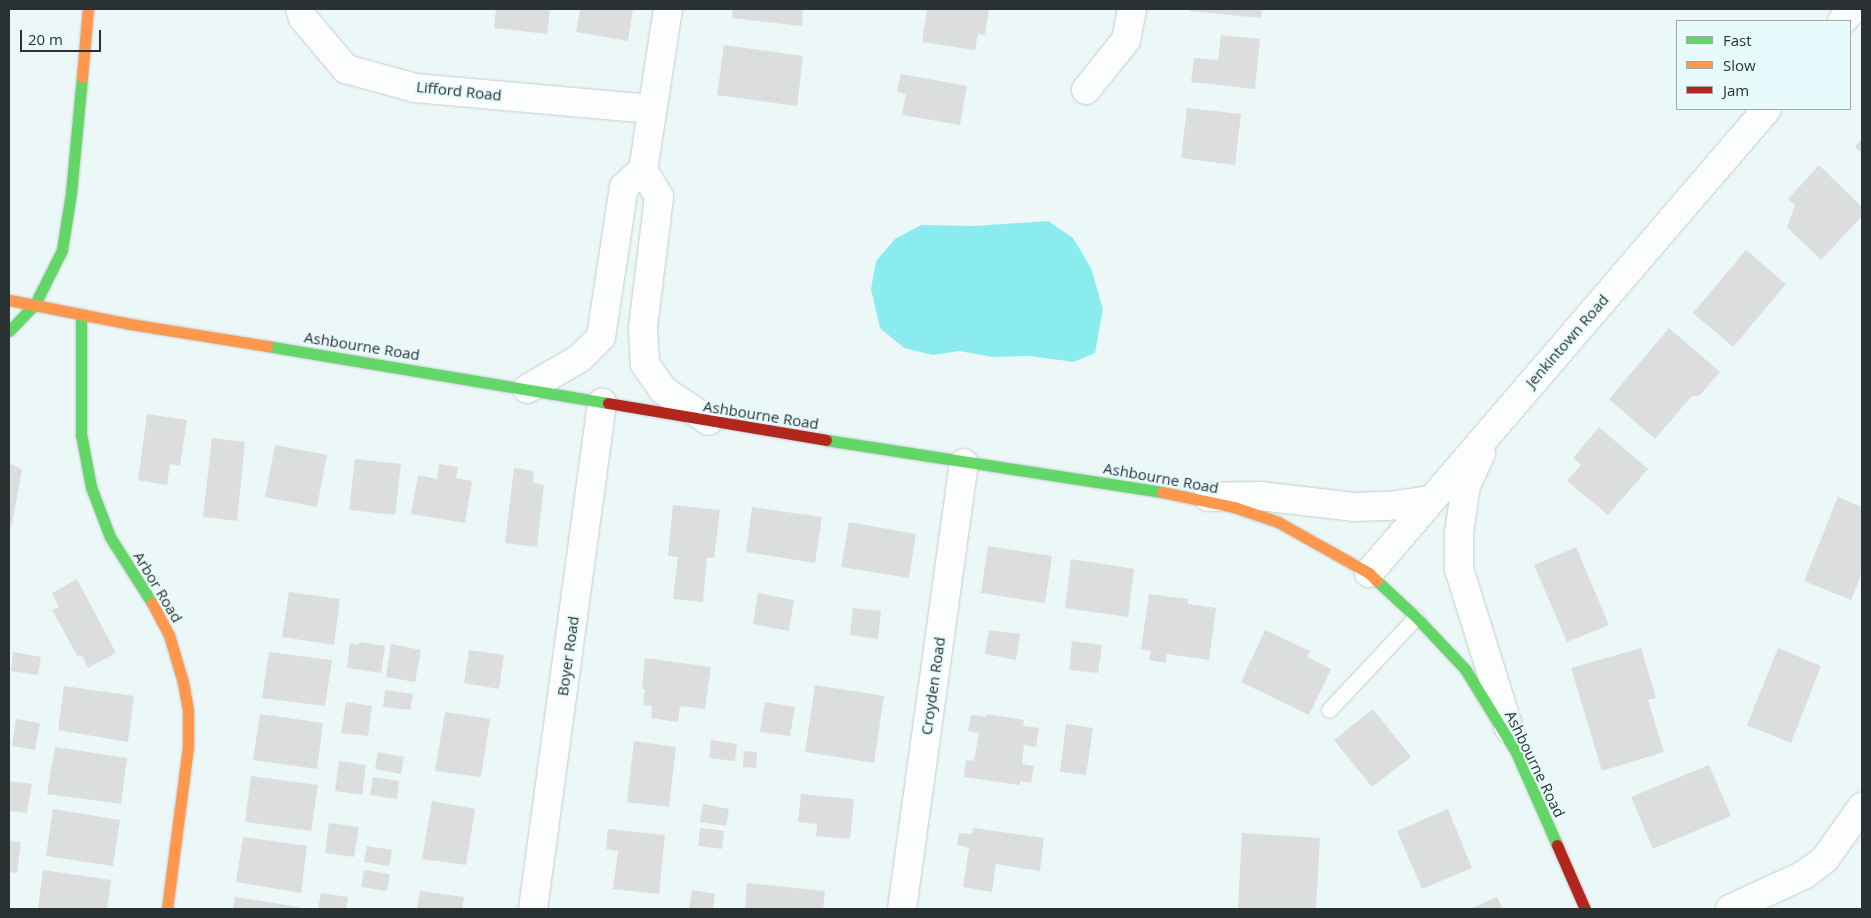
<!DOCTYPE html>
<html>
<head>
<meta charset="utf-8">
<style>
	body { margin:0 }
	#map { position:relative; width:1871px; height:918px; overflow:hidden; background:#ecf7f7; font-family:"Open Sans",sans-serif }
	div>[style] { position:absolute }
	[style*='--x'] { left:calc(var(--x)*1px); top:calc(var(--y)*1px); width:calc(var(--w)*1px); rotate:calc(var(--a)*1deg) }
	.water>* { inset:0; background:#8becf0 }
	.building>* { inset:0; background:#dcdedd }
	.roads { filter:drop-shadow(0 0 1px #c5cdcd) drop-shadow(0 0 1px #c5cdcd) }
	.lane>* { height:15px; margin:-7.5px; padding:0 7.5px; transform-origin:7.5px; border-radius:7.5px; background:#fcfefe }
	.street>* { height:28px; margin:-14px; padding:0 14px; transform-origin:14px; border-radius:14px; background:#fcfefe }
	.fast>* { height:11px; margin:-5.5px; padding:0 5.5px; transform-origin:5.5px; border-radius:5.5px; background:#63d668 }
	.slow>* { height:11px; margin:-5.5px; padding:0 5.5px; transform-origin:5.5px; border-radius:5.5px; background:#ff974d }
	.jam>* { height:11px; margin:-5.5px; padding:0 5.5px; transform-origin:5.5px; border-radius:5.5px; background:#b3261e }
	span { translate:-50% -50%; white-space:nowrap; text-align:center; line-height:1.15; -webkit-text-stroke:4.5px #e8fbfc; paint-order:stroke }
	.street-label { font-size:15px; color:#2a3132 }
	.frame { position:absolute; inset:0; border:10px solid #2a3132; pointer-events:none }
	.legend { position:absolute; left:1676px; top:20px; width:175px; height:90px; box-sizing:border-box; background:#e8fbfc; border:1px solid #9caaab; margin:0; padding:6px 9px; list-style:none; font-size:15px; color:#2a3132 }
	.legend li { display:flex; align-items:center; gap:10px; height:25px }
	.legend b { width:25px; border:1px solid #9caaab }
	.scale { position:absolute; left:20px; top:30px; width:81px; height:22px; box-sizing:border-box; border:2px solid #2a3132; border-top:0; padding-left:6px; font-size:15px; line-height:18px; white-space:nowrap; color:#2a3132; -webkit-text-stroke:4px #e8fbfc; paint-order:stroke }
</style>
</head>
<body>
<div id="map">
	<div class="water">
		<i style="clip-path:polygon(1048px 221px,1073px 238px,1091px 268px,1103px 309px,1095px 353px,1074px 362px,1030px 356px,992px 357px,959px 351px,933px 355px,904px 348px,880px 328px,871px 289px,876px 261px,895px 239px,921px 225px,974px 226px)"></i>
	</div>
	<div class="building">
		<i style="clip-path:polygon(496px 9px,550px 9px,547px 34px,494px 28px)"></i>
		<i style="clip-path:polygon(580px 9px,633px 9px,628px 41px,576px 32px)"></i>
		<i style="clip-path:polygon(733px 9px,803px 9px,802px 26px,732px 18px)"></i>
		<i style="clip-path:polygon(927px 9px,989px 9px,985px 35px,978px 34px,975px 50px,922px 42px)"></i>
		<i style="clip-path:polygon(1190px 9px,1262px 9px,1261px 18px,1190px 11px)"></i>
		<i style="clip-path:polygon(1221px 35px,1260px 39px,1255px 89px,1191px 82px,1194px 58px,1218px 60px)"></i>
		<i style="clip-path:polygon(724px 45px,803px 56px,797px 106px,717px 95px)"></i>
		<i style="clip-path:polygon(901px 74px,967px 86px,960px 125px,902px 115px,906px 94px,897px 92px)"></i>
		<i style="clip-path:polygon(1187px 108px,1241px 114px,1235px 165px,1181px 158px)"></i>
		<i style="clip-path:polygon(1862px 138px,1862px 153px,1855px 147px)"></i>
		<i style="clip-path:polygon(1819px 165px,1862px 207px,1862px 216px,1821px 260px,1787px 227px,1795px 205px,1788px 199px)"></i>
		<i style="clip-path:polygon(1746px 250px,1786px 284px,1733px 347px,1693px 313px)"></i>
		<i style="clip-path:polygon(1669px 328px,1720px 372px,1699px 396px,1692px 396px,1655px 439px,1609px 399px)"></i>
		<i style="clip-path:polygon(147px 414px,187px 420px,180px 466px,170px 464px,167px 485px,138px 480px)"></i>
		<i style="clip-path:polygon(1599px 427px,1648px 469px,1608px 515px,1567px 481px,1581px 465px,1573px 458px)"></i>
		<i style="clip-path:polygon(212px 438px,245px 442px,237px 521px,203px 517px)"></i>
		<i style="clip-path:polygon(275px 445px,327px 455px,317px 507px,265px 497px)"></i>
		<i style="clip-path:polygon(355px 459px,401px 464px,395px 515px,349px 510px)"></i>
		<i style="clip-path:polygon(10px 463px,22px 470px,12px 524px,9px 529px)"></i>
		<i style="clip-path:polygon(439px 464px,458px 467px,456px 478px,472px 481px,465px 523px,411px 514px,418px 475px,437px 479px)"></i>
		<i style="clip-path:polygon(514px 468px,534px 471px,533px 483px,544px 485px,537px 547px,505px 543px)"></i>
		<i style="clip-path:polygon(1838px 497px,1862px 507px,1862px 572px,1851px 600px,1804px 581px)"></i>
		<i style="clip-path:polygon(673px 505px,720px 510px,714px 558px,707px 558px,703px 602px,673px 599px,678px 557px,668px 556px)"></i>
		<i style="clip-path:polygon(752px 507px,822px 517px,815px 563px,746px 552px)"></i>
		<i style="clip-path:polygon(849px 522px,916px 534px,909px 578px,841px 567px)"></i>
		<i style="clip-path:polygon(988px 546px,1052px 556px,1045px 603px,981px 593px)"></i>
		<i style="clip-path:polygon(1576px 547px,1609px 625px,1567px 642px,1534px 565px)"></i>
		<i style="clip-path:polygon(1071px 559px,1134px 569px,1128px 617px,1065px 608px)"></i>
		<i style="clip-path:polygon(77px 579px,116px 653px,88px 668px,82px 655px,78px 657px,52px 610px,59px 607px,52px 593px)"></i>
		<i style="clip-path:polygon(289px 592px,340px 599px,334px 645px,282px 637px)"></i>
		<i style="clip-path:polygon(758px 593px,794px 600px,789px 631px,753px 624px)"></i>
		<i style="clip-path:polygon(1149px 594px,1187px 599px,1188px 604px,1216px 608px,1209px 660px,1167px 654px,1166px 663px,1149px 660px,1151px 651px,1141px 649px)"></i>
		<i style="clip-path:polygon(853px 608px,881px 611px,878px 639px,850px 635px)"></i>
		<i style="clip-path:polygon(989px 630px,1020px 634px,1016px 660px,985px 654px)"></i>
		<i style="clip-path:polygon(1265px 630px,1310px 651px,1307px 657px,1331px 669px,1309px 715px,1241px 682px)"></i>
		<i style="clip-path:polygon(1072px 641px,1102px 645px,1098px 673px,1069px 670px)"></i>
		<i style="clip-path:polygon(359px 642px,385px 646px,381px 673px,347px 668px,350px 643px,359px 645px)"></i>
		<i style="clip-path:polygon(391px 644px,421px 650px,415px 682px,386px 677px)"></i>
		<i style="clip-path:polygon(1641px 648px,1656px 698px,1648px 700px,1664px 752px,1602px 771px,1571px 668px)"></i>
		<i style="clip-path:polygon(1778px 648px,1821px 666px,1791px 743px,1747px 725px)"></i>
		<i style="clip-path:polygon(469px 650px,504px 655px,499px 689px,464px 683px)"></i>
		<i style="clip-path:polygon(13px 652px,41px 657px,38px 675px,11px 671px)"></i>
		<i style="clip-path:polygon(269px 652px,332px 660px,325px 706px,262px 698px)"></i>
		<i style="clip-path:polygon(645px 658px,711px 667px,705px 709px,680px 706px,678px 722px,651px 718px,652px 706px,643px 705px,645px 689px,642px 689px)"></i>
		<i style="clip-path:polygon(815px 685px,884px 696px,874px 763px,805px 752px)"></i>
		<i style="clip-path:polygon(64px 686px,134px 696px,128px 742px,58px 730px)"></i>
		<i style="clip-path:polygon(385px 690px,413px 694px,410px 710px,383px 707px)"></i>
		<i style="clip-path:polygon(346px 702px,372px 706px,368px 736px,341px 733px)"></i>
		<i style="clip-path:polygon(765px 702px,795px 707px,790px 736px,760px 732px)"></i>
		<i style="clip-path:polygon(1373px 709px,1411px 757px,1372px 787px,1334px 740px)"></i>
		<i style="clip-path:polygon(445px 712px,490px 719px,481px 777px,435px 771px)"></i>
		<i style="clip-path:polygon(260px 714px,323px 723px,317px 769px,253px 760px)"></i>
		<i style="clip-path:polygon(986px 714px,1024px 720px,1023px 726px,1039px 728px,1036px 747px,1024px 745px,1022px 764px,1034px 766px,1031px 783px,1020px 781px,1020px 785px,964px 777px,966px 760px,974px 761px,979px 733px,968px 731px,971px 715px,986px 717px)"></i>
		<i style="clip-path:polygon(16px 719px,40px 723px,35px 750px,12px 746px)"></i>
		<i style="clip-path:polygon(1066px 724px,1093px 728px,1086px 775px,1060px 772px)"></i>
		<i style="clip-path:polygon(711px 740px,737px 744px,735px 761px,709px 758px)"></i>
		<i style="clip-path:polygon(634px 741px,676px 747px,669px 807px,627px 802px)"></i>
		<i style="clip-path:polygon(55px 747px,127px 758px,121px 804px,47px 794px)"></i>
		<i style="clip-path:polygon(744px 751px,757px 752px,756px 768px,743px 767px)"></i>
		<i style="clip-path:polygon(378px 752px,404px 757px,401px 774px,375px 769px)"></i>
		<i style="clip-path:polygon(339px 761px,366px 765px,362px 795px,335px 791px)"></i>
		<i style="clip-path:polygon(1709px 765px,1731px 816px,1653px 849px,1631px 797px)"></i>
		<i style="clip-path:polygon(251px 776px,318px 785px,311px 831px,245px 822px)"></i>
		<i style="clip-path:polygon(373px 777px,399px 781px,397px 799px,370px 795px)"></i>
		<i style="clip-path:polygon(9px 781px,32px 784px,27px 813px,9px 811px)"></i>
		<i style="clip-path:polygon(801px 794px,854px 799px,850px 839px,816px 836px,817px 824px,798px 822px)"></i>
		<i style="clip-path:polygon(432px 801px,475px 809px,466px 865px,422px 859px)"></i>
		<i style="clip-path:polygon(703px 804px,729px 809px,726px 826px,700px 822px)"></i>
		<i style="clip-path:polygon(53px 809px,120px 820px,113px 866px,46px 856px)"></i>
		<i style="clip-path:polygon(1448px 809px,1472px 868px,1422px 889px,1397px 831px)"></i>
		<i style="clip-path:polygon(329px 823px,359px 827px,354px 857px,325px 853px)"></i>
		<i style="clip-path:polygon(700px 828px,724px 831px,722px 849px,698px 846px)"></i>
		<i style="clip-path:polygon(973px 828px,1044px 838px,1040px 871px,996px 864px,992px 892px,963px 887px,969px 848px,957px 845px,959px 833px,972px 834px)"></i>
		<i style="clip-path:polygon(608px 829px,665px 835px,659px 894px,613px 889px,618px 851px,606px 849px)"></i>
		<i style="clip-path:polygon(1242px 833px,1320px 838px,1316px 909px,1238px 909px)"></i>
		<i style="clip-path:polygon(243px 837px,307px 846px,301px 893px,236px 882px)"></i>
		<i style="clip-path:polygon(9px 841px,21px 842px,17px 873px,9px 872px)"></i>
		<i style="clip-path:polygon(367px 846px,392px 850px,389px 866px,364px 862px)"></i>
		<i style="clip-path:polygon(43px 870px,111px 880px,107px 909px,38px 909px)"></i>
		<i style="clip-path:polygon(364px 870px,390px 874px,387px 891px,361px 887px)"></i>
		<i style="clip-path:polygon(747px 883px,825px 891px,823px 909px,745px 909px)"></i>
		<i style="clip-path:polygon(692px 890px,715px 894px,713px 909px,689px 909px)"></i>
		<i style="clip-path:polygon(420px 891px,464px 897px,462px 909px,417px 909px)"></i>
		<i style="clip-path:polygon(321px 893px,348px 897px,346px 909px,318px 909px)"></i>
		<i style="clip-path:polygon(235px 897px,299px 907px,298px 909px,233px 909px)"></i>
		<i style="clip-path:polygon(1497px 897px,1503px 909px,1469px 909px)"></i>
	</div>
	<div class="roads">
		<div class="lane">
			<i style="--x:1329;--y:710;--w:127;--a:-46.9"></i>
		</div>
		<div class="street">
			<i style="--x:300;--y:9;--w:9;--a:72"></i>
			<i style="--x:303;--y:18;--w:67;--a:49.9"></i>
			<i style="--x:346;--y:69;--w:72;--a:15.4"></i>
			<i style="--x:415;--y:88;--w:237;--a:5.1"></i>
			<i style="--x:668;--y:9;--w:163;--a:98.8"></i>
			<i style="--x:643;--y:170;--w:31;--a:59"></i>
			<i style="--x:659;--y:197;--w:132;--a:97"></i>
			<i style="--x:643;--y:328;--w:36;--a:87"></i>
			<i style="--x:645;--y:364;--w:32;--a:55"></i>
			<i style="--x:663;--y:390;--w:55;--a:34"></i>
			<i style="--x:1842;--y:21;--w:16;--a:-47"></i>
			<i style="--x:1086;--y:90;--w:64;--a:-51.3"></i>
			<i style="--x:1126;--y:40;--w:32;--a:-79"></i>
			<i style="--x:527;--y:389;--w:61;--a:-30.3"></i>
			<i style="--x:580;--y:358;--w:30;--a:-45"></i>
			<i style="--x:601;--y:337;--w:152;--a:-81.3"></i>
			<i style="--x:624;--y:187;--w:25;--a:-42"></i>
			<i style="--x:1481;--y:453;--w:35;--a:115"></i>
			<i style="--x:1466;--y:485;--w:49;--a:98.3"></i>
			<i style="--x:1459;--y:533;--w:36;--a:90"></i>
			<i style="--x:1459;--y:569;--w:168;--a:72.6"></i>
			<i style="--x:1208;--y:497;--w:52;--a:-1.1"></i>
			<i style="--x:1260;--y:496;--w:96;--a:6.6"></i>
			<i style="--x:1355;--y:507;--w:34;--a:-2"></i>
			<i style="--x:1389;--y:506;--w:41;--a:-8.3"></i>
			<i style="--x:1369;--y:573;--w:611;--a:-49.38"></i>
			<i style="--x:533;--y:909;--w:511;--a:-82.23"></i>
			<i style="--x:902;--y:909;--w:450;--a:-82.1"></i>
			<i style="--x:1730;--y:909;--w:81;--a:-24.7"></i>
			<i style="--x:1804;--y:875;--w:26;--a:-37"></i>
			<i style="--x:1825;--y:859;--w:64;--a:-54.6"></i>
		</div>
		<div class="fast">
			<i style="--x:81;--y:315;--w:119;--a:90"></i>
			<i style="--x:81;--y:434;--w:54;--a:79.3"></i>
			<i style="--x:91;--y:487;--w:53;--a:69.2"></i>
			<i style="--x:110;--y:537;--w:78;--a:57.5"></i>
			<i style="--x:9;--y:331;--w:37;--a:-46"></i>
			<i style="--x:35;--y:304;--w:60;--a:-63.4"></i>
			<i style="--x:62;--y:250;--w:58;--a:-81"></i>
			<i style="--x:71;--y:193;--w:117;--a:-84.6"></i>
			<i style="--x:267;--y:346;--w:346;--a:9.5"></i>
			<i style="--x:826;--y:440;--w:340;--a:8.8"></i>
			<i style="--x:1377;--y:581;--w:53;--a:42.7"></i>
			<i style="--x:1416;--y:617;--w:71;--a:46.7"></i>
			<i style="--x:1465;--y:669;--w:97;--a:58.4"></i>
			<i style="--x:1516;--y:752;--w:102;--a:66.2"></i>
		</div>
		<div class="slow">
			<i style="--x:82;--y:77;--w:68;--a:-85"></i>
			<i style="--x:9;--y:300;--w:123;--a:11.2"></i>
			<i style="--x:130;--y:324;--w:139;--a:9.1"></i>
			<i style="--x:1162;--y:492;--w:74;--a:11.8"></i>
			<i style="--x:1234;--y:507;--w:46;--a:18.8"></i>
			<i style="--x:1278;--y:522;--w:104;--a:29.3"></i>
			<i style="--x:1369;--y:573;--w:11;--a:45"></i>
			<i style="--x:152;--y:603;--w:36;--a:62"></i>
			<i style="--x:169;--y:635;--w:49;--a:73.4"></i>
			<i style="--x:183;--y:682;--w:29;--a:80"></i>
			<i style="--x:188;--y:711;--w:36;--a:90"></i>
			<i style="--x:188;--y:747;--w:163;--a:97.4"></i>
		</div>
		<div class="jam">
			<i style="--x:608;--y:403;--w:221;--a:9.6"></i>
			<i style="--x:1557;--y:845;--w:70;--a:66.4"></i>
		</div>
	</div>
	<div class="street-label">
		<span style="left:459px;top:91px;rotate:6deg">Lifford Road</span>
		<span style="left:1567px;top:341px;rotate:-49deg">Jenkintown Road</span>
		<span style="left:362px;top:346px;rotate:9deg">Ashbourne Road</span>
		<span style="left:761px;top:415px;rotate:9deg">Ashbourne Road</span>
		<span style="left:1161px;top:478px;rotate:10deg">Ashbourne Road</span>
		<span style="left:158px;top:587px;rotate:59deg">Arbor Road</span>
		<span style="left:568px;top:656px;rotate:-82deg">Boyer Road</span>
		<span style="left:933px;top:686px;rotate:-82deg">Croyden Road</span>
		<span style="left:1535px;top:764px;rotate:64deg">Ashbourne Road</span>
	</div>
	<div class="frame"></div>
	<ul class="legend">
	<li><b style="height:6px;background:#63d668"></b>Fast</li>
	<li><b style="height:6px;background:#ff974d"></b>Slow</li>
	<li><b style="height:6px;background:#b3261e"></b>Jam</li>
	</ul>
	<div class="scale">20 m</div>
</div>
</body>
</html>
